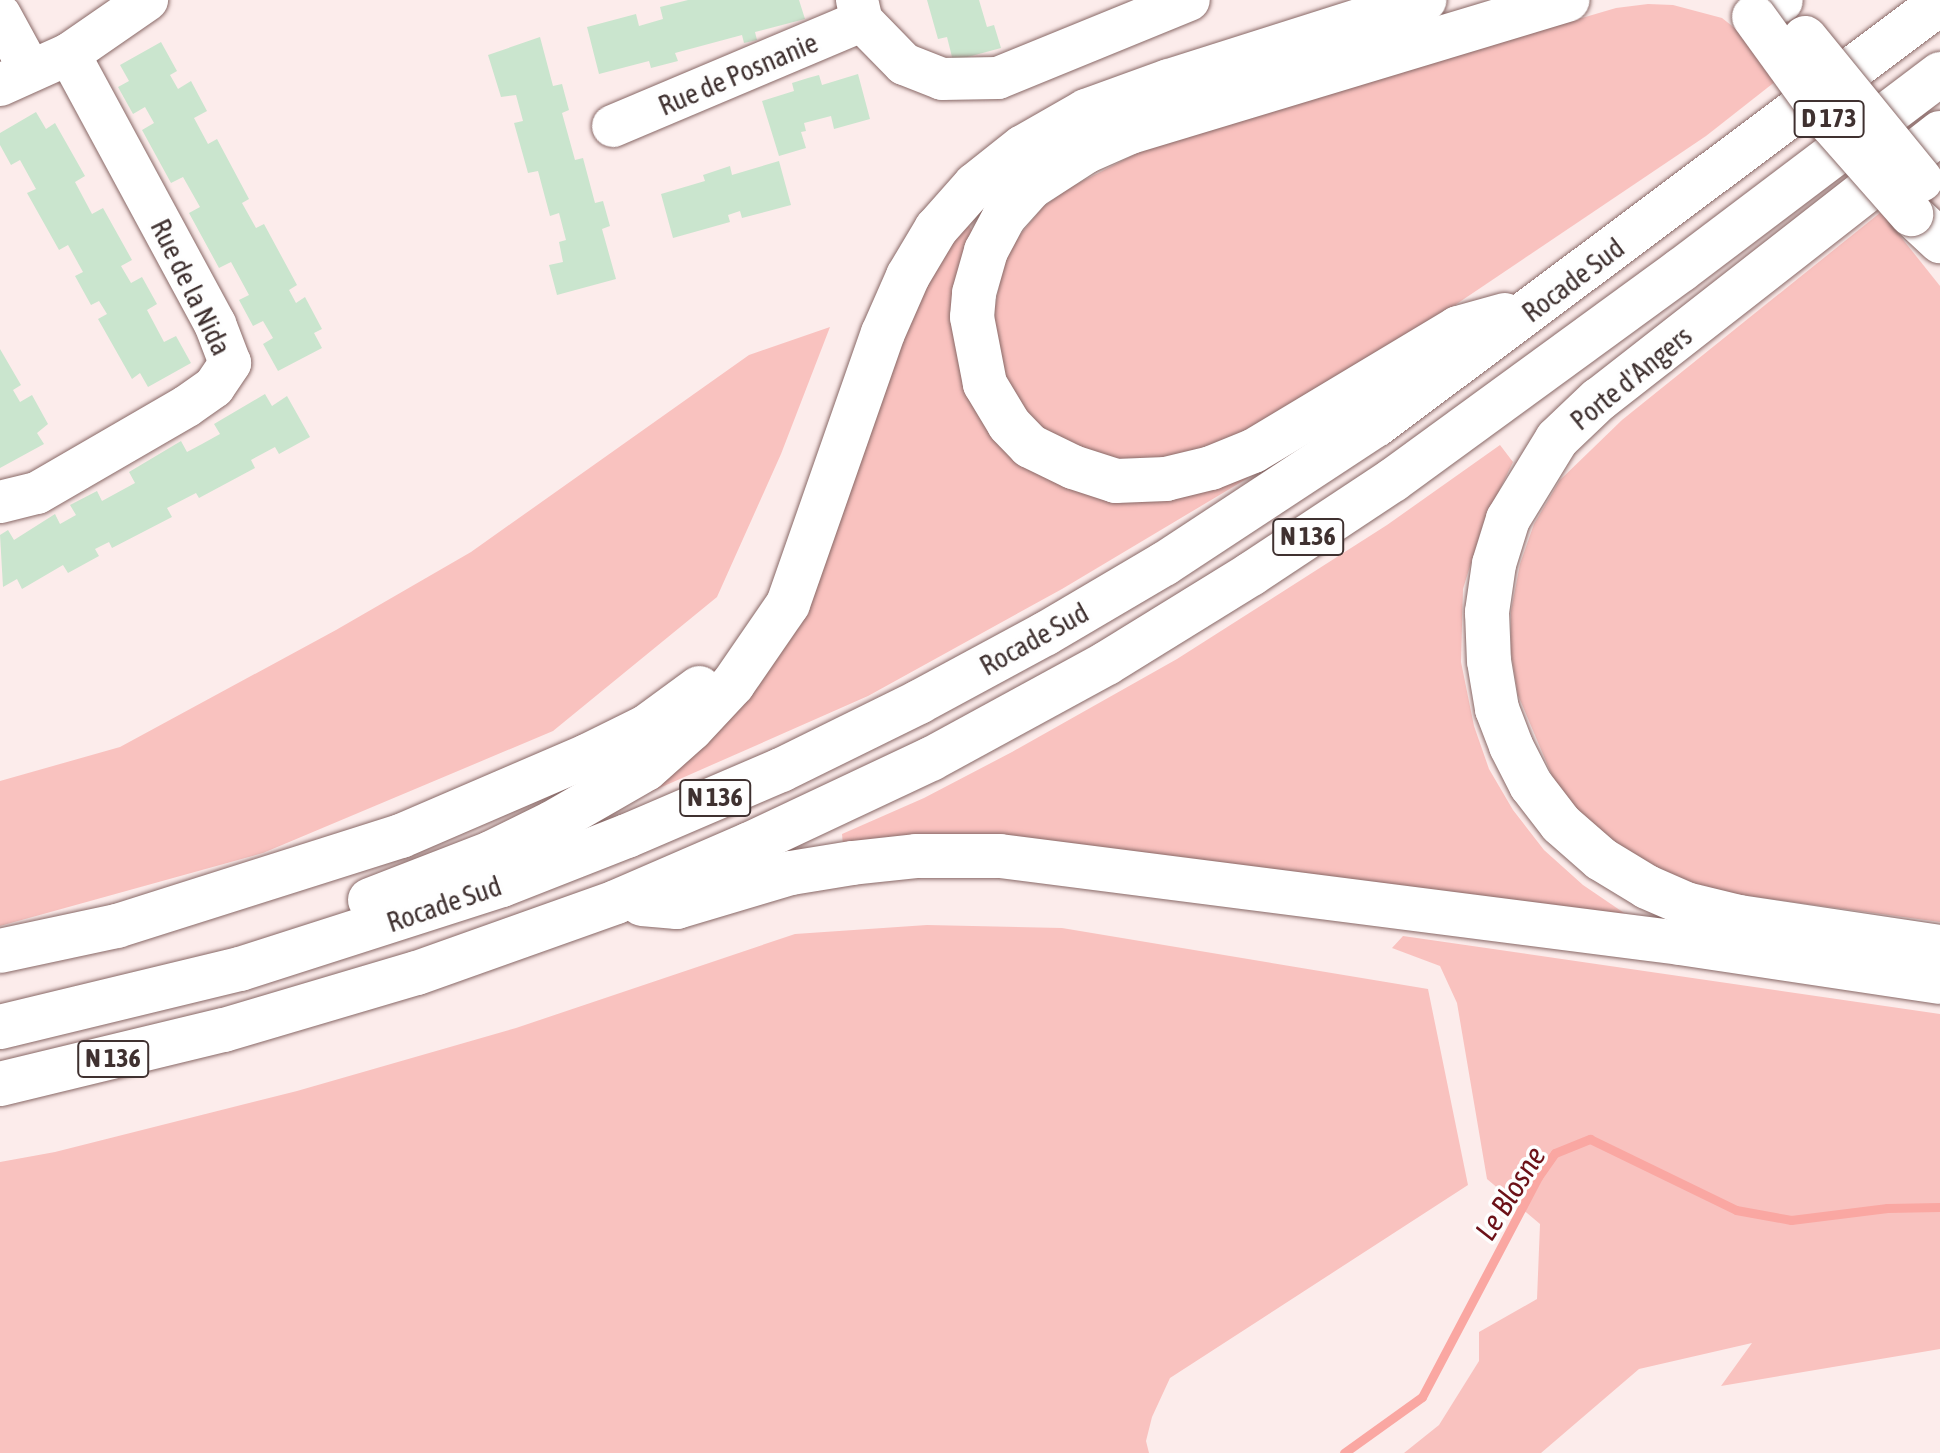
<!DOCTYPE html>
<html>
<head>
<meta charset="utf-8">
<style>
	body { margin:0 }
	#map { position:relative; width:1940px; height:1453px; overflow:hidden; background:#fceceb; font-family:"Asap Condensed",sans-serif }
	div>[style] { position:absolute }
	[style*='--x'] { left:calc(var(--x)*1px); top:calc(var(--y)*1px); width:calc(var(--w)*1px); rotate:calc(var(--a)*1deg) }
	.green>* { inset:0; background:#f9c2bf }
	.stream>* { height:9px; margin:-4.5px; padding:0 4.5px; transform-origin:4.5px; border-radius:4.5px; background:#faa7a2 }
	.building>* { inset:0; background:#cae5ce }
	.roads { filter:drop-shadow(0 0 2px #886866) drop-shadow(0 0 2px #886866) }
	.minor>* { height:42px; margin:-21px; padding:0 21px; transform-origin:21px; border-radius:21px; background:#fff }
	.highway>* { height:44px; margin:-22px; padding:0 22px; transform-origin:22px; border-radius:22px; background:#fff }
	.bridges { filter:drop-shadow(0 0 2px #886866) drop-shadow(0 0 2px #886866) }
	.highway-bridge>* { height:44px; margin:-22px; padding:0 22px; transform-origin:22px; border-radius:22px; background:#fff }
	span { translate:-50% -50%; white-space:nowrap; text-align:center; line-height:1.15; -webkit-text-stroke:7px #fefefe; paint-order:stroke }
	.shield-label span { padding:2px 6px; background:#fefefe; border:2px solid; border-radius:6px; -webkit-text-stroke-width:0 }
	.shield-label { font-size:26px; color:#3f3130; font-weight:700 }
	.street-label { font-size:28px; color:#3f3130 }
	.water-label { font-size:30px; color:#6c1118; font-style:italic }
</style>
</head>
<body>
<div id="map">
	<div class="green">
		<i style="clip-path:polygon(1648px 4px,1673px 5px,1722px 18px,1736px 29px,1776px 81px,1706px 136px,1363px 367px,1260px 427px,1182px 462px,1114px 463px,1056px 437px,1034px 422px,1013px 395px,1001px 368px,995px 337px,995px 308px,1003px 264px,1019px 236px,1043px 207px,1069px 188px,1159px 142px,1616px 8px)"></i>
		<i style="clip-path:polygon(1881px 212px,1940px 286px,1940px 922px,1713px 891px,1670px 876px,1634px 857px,1580px 816px,1553px 778px,1518px 695px,1511px 652px,1511px 611px,1520px 564px,1534px 524px,1560px 480px,1622px 420px)"></i>
		<i style="clip-path:polygon(966px 221px,975px 235px,1018px 451px,1241px 469px,1248px 478px,1062px 589px,868px 696px,630px 801px,711px 727px,910px 306px)"></i>
		<i style="clip-path:polygon(830px 327px,781px 454px,717px 597px,553px 731px,263px 853px,0 926px,0 781px,120px 747px,336px 630px,471px 552px,749px 355px)"></i>
		<i style="clip-path:polygon(1500px 445px,1513px 462px,1483px 524px,1463px 589px,1461px 662px,1474px 726px,1489px 769px,1513px 810px,1544px 850px,1583px 885px,1630px 917px,843px 845px,842px 834px,924px 798px,1012px 752px,1177px 659px,1387px 525px)"></i>
		<i style="clip-path:polygon(927px 925px,1062px 928px,1428px 989px,1468px 1185px,1170px 1378px,1152px 1417px,1146px 1441px,1149px 1453px,0 1453px,0 1162px,55px 1152px,297px 1091px,516px 1028px,795px 934px)"></i>
		<i style="clip-path:polygon(1403px 936px,1940px 1014px,1940px 1349px,1721px 1386px,1752px 1343px,1639px 1369px,1541px 1453px,1404px 1453px,1439px 1425px,1479px 1361px,1479px 1332px,1537px 1299px,1540px 1224px,1487px 1179px,1457px 1003px,1440px 966px,1392px 948px)"></i>
	</div>
	<div class="stream">
		<i style="--x:1344;--y:1453;--w:96;--a:-35.7"></i>
		<i style="--x:1422;--y:1397;--w:249;--a:-62.2"></i>
		<i style="--x:1538;--y:1177;--w:29;--a:-55"></i>
		<i style="--x:1555;--y:1153;--w:38;--a:-22"></i>
		<i style="--x:1590;--y:1139;--w:162;--a:25.9"></i>
		<i style="--x:1736;--y:1210;--w:56;--a:10.3"></i>
		<i style="--x:1791;--y:1220;--w:97;--a:-7.1"></i>
		<i style="--x:1887;--y:1208;--w:53;--a:-1.1"></i>
	</div>
	<div class="building">
		<i style="clip-path:polygon(688px 0,799px 0,805px 19px,755px 32px,757px 40px,744px 43px,742px 35px,675px 53px,678px 61px,651px 68px,649px 61px,599px 74px,587px 27px,636px 14px,639px 26px,663px 19px,660px 7px)"></i>
		<i style="clip-path:polygon(927px 0,979px 0,987px 27px,994px 25px,1001px 48px,953px 61px,947px 37px,938px 39px)"></i>
		<i style="clip-path:polygon(540px 37px,553px 86px,562px 84px,569px 110px,562px 113px,575px 160px,583px 158px,595px 203px,603px 201px,610px 226px,602px 229px,616px 279px,557px 295px,549px 265px,563px 262px,559px 242px,566px 240px,559px 213px,550px 216px,538px 171px,528px 173px,514px 123px,523px 121px,516px 95px,501px 97px,488px 55px)"></i>
		<i style="clip-path:polygon(161px 42px,177px 71px,170px 75px,178px 89px,191px 81px,207px 111px,194px 118px,208px 144px,217px 139px,249px 199px,242px 203px,256px 228px,264px 224px,297px 285px,289px 290px,296px 303px,305px 297px,322px 329px,314px 333px,322px 348px,278px 371px,263px 344px,273px 338px,263px 321px,253px 326px,239px 300px,249px 295px,231px 262px,219px 268px,189px 213px,200px 207px,183px 177px,171px 183px,142px 130px,154px 123px,145px 107px,133px 114px,118px 87px,129px 81px,120px 65px)"></i>
		<i style="clip-path:polygon(858px 74px,870px 119px,834px 129px,831px 116px,804px 123px,806px 131px,801px 132px,806px 148px,779px 156px,762px 101px,794px 91px,792px 83px,808px 78px,819px 75px,822px 85px)"></i>
		<i style="clip-path:polygon(36px 112px,46px 129px,55px 123px,85px 176px,75px 182px,92px 214px,103px 208px,132px 260px,121px 266px,131px 283px,142px 277px,157px 304px,147px 310px,164px 342px,176px 336px,191px 363px,148px 387px,140px 373px,132px 379px,98px 319px,107px 314px,99px 301px,91px 305px,75px 276px,83px 272px,68px 245px,59px 250px,27px 193px,36px 189px,20px 160px,11px 165px,0 145px,0 133px)"></i>
		<i style="clip-path:polygon(779px 161px,791px 205px,742px 218px,740px 211px,728px 215px,730px 222px,673px 238px,661px 194px,705px 181px,703px 175px,730px 166px,732px 175px)"></i>
		<i style="clip-path:polygon(0 349px,21px 385px,13px 390px,20px 402px,32px 395px,48px 424px,37px 433px,44px 444px,0 468px)"></i>
		<i style="clip-path:polygon(265px 394px,272px 406px,287px 396px,310px 437px,279px 454px,275px 447px,262px 454px,251px 460px,255px 468px,199px 498px,196px 493px,167px 508px,172px 517px,112px 548px,109px 542px,95px 549px,99px 556px,68px 573px,63px 565px,22px 589px,17px 579px,3px 587px,0 535px,8px 530px,14px 540px,55px 514px,60px 524px,76px 515px,70px 505px,97px 491px,102px 501px,135px 483px,129px 472px,181px 441px,187px 452px,202px 444px,220px 434px,214px 424px)"></i>
	</div>
	<div class="roads">
		<div class="minor">
			<i style="--x:857;--y:0;--w:22;--a:77"></i>
			<i style="--x:862;--y:21;--w:60;--a:45.7"></i>
			<i style="--x:904;--y:64;--w:41;--a:21.5"></i>
			<i style="--x:942;--y:79;--w:56;--a:-1"></i>
			<i style="--x:998;--y:78;--w:206;--a:-22.2"></i>
			<i style="--x:0;--y:15;--w:63;--a:61.4"></i>
			<i style="--x:0;--y:85;--w:76;--a:-24.2"></i>
			<i style="--x:69;--y:54;--w:95;--a:-34.7"></i>
			<i style="--x:613;--y:126;--w:270;--a:-22.9"></i>
			<i style="--x:0;--y:502;--w:38;--a:-14"></i>
			<i style="--x:37;--y:493;--w:173;--a:-30.1"></i>
			<i style="--x:187;--y:406;--w:33;--a:-35"></i>
			<i style="--x:214;--y:387;--w:29;--a:-56"></i>
			<i style="--x:230;--y:363;--w:42;--a:-111"></i>
			<i style="--x:215;--y:324;--w:307;--a:-118.4"></i>
		</div>
		<div class="highway">
			<i style="--x:1780;--y:0;--w:1;--a:45"></i>
			<i style="--x:1940;--y:133;--w:432;--a:142"></i>
			<i style="--x:1599;--y:399;--w:58;--a:136.4"></i>
			<i style="--x:1557;--y:439;--w:94;--a:121.5"></i>
			<i style="--x:1508;--y:519;--w:47;--a:107.3"></i>
			<i style="--x:1494;--y:564;--w:49;--a:98.3"></i>
			<i style="--x:1487;--y:612;--w:49;--a:87.7"></i>
			<i style="--x:1489;--y:661;--w:49;--a:80.5"></i>
			<i style="--x:1497;--y:709;--w:40;--a:69"></i>
			<i style="--x:1511;--y:746;--w:44;--a:62.9"></i>
			<i style="--x:1531;--y:785;--w:49;--a:52.4"></i>
			<i style="--x:1561;--y:824;--w:53;--a:41.2"></i>
			<i style="--x:1601;--y:859;--w:54;--a:31.3"></i>
			<i style="--x:1647;--y:887;--w:43;--a:23.6"></i>
			<i style="--x:1686;--y:904;--w:55;--a:13.8"></i>
			<i style="--x:1739;--y:917;--w:203;--a:8.5"></i>
			<i style="--x:1911;--y:214;--w:40;--a:43"></i>
			<i style="--x:1505;--y:315;--w:49;--a:164.5"></i>
			<i style="--x:1458;--y:328;--w:239;--a:149"></i>
			<i style="--x:1253;--y:451;--w:45;--a:158"></i>
			<i style="--x:1211;--y:468;--w:46;--a:166.3"></i>
			<i style="--x:1166;--y:479;--w:50;--a:177.7"></i>
			<i style="--x:1116;--y:481;--w:45;--a:-162"></i>
			<i style="--x:1073;--y:467;--w:48;--a:-154"></i>
			<i style="--x:1030;--y:446;--w:30;--a:-134"></i>
			<i style="--x:1009;--y:424;--w:47;--a:-121"></i>
			<i style="--x:985;--y:384;--w:68;--a:-101"></i>
			<i style="--x:972;--y:317;--w:24;--a:-85"></i>
			<i style="--x:974;--y:293;--w:44;--a:-74.1"></i>
			<i style="--x:986;--y:251;--w:38;--a:-62"></i>
			<i style="--x:1004;--y:217;--w:40;--a:-48"></i>
			<i style="--x:1031;--y:187;--w:64;--a:-32.9"></i>
			<i style="--x:1085;--y:152;--w:49;--a:-24"></i>
			<i style="--x:1130;--y:132;--w:457;--a:-16.8"></i>
			<i style="--x:370;--y:900;--w:130;--a:-21.2"></i>
			<i style="--x:491;--y:853;--w:68;--a:-26.2"></i>
			<i style="--x:552;--y:823;--w:108;--a:-29.9"></i>
			<i style="--x:646;--y:769;--w:60;--a:-41.6"></i>
			<i style="--x:691;--y:729;--w:62;--a:-47"></i>
			<i style="--x:733;--y:684;--w:97;--a:-55.5"></i>
			<i style="--x:788;--y:604;--w:287;--a:-70.7"></i>
			<i style="--x:883;--y:333;--w:62;--a:-66.3"></i>
			<i style="--x:908;--y:276;--w:55;--a:-59.2"></i>
			<i style="--x:936;--y:229;--w:59;--a:-48.4"></i>
			<i style="--x:975;--y:185;--w:61;--a:-38.4"></i>
			<i style="--x:1023;--y:147;--w:73;--a:-29.7"></i>
			<i style="--x:1086;--y:111;--w:88;--a:-19.9"></i>
			<i style="--x:1169;--y:81;--w:268;--a:-17.6"></i>
			<i style="--x:642;--y:904;--w:35;--a:5"></i>
			<i style="--x:677;--y:907;--w:119;--a:-16.6"></i>
			<i style="--x:791;--y:873;--w:62;--a:-9.3"></i>
			<i style="--x:852;--y:863;--w:64;--a:-6.2"></i>
			<i style="--x:916;--y:856;--w:84;--a:0"></i>
			<i style="--x:1000;--y:856;--w:686;--a:7.29"></i>
			<i style="--x:1680;--y:943;--w:263;--a:8.5"></i>
			<i style="--x:0;--y:951;--w:120;--a:-12.1"></i>
			<i style="--x:117;--y:926;--w:298;--a:-17.6"></i>
			<i style="--x:401;--y:836;--w:202;--a:-23.3"></i>
			<i style="--x:587;--y:756;--w:66;--a:-26.2"></i>
			<i style="--x:646;--y:727;--w:66;--a:-36.3"></i>
			<i style="--x:0;--y:1027;--w:247;--a:-13.6"></i>
			<i style="--x:240;--y:969;--w:275;--a:-17.8"></i>
			<i style="--x:502;--y:885;--w:134;--a:-21.4"></i>
			<i style="--x:627;--y:836;--w:168;--a:-23.2"></i>
			<i style="--x:781;--y:770;--w:154;--a:-26.2"></i>
			<i style="--x:919;--y:702;--w:143;--a:-28.4"></i>
			<i style="--x:1045;--y:634;--w:138;--a:-30.5"></i>
			<i style="--x:1164;--y:564;--w:254;--a:-33.3"></i>
			<i style="--x:1376;--y:425;--w:704;--a:-36.8"></i>
			<i style="--x:0;--y:1084;--w:230;--a:-13.6"></i>
			<i style="--x:224;--y:1030;--w:201;--a:-16.5"></i>
			<i style="--x:417;--y:973;--w:211;--a:-19.6"></i>
			<i style="--x:616;--y:902;--w:146;--a:-23.4"></i>
			<i style="--x:750;--y:844;--w:200;--a:-25.2"></i>
			<i style="--x:931;--y:759;--w:200;--a:-28.6"></i>
			<i style="--x:1107;--y:663;--w:169;--a:-31.7"></i>
			<i style="--x:1251;--y:574;--w:170;--a:-33.5"></i>
			<i style="--x:1393;--y:480;--w:356;--a:-36.1"></i>
			<i style="--x:1681;--y:270;--w:325;--a:-37.1"></i>
		</div>
	</div>
	<div class="bridges">
		<div class="highway-bridge">
			<i style="--x:1754;--y:17;--w:130;--a:54.1"></i>
			<i style="--x:1830;--y:122;--w:123;--a:48.6"></i>
			<i style="--x:1805;--y:38;--w:183;--a:50.8"></i>
		</div>
	</div>
	<div class="shield-label">
		<span style="left:1829px;top:119px">D 173</span>
		<span style="left:1308px;top:537px">N 136</span>
		<span style="left:715px;top:798px">N 136</span>
		<span style="left:113px;top:1059px">N 136</span>
	</div>
	<div class="street-label">
		<span style="left:738px;top:74px;rotate:-23deg">Rue de Posnanie</span>
		<span style="left:1573px;top:280px;rotate:-37deg">Rocade Sud</span>
		<span style="left:191px;top:287px;rotate:64deg">Rue de la Nida</span>
		<span style="left:1631px;top:378px;rotate:-39deg">Porte d'Angers</span>
		<span style="left:1034px;top:639px;rotate:-29deg">Rocade Sud</span>
		<span style="left:444px;top:904px;rotate:-19deg">Rocade Sud</span>
	</div>
	<div class="water-label">
		<span style="left:1510px;top:1193px;rotate:-58deg">Le Blosne</span>
	</div>
</div>
</body>
</html>
